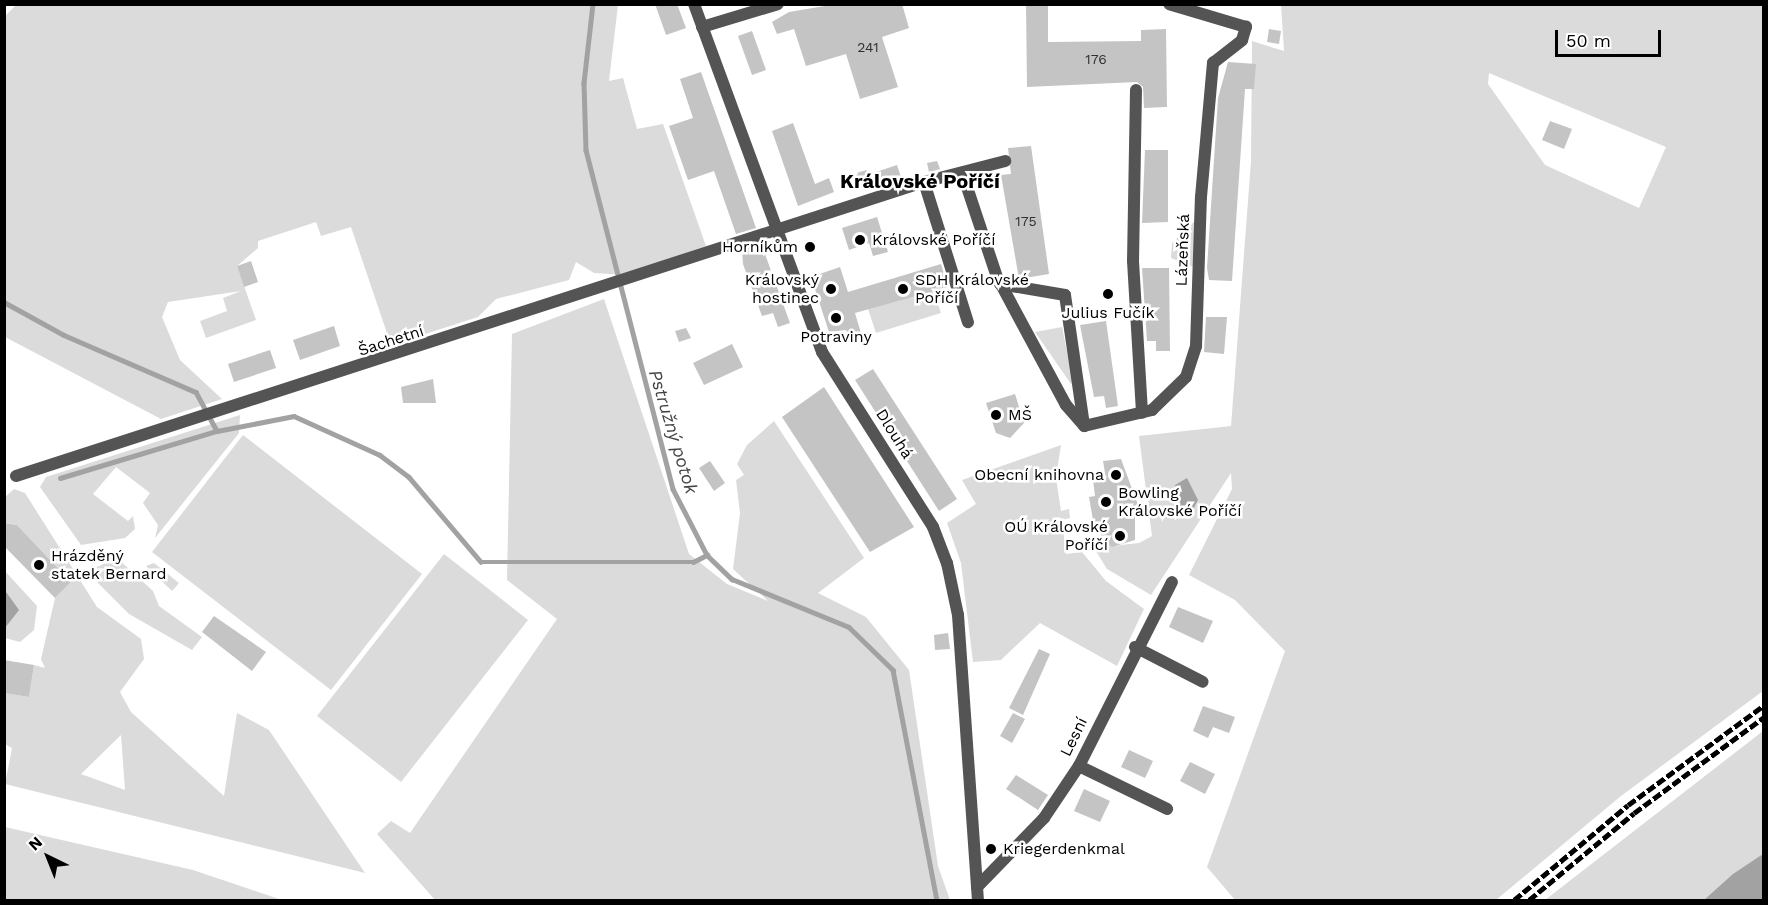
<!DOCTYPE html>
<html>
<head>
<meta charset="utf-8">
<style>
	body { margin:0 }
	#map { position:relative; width:1768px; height:905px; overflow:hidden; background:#fff; font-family:"Work Sans",sans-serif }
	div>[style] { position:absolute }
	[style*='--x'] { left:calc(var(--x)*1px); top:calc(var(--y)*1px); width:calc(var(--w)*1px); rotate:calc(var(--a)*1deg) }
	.green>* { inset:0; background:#dbdbdb }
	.water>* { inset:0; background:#a2a2a2 }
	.stream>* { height:4.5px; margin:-2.25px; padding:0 2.25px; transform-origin:2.25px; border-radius:2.25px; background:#a2a2a2 }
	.building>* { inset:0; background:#c4c4c4 }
	.street>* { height:12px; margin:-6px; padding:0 6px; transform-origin:6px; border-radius:6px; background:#545454 }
	.rail>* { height:4.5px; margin-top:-2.25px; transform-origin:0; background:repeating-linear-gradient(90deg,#000 0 9px,transparent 0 12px) }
	.dots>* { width:16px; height:16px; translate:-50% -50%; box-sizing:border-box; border:3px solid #fff; border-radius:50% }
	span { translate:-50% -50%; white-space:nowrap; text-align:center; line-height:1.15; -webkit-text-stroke:5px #fff; paint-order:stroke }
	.number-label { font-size:14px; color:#313131 }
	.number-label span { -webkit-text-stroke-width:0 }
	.poi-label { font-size:16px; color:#000 }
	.left { translate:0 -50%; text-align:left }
	.right { translate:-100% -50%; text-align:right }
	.street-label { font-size:16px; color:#000 }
	.water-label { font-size:18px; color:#434343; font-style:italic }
	.quarter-label { font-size:20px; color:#000; font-weight:700 }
	.frame { position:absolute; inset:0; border:6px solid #000; pointer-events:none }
	.north { position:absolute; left:18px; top:827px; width:60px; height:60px; -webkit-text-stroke:4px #fff; paint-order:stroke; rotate:317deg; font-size:16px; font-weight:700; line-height:24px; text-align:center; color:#000 }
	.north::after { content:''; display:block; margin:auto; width:21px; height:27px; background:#000; clip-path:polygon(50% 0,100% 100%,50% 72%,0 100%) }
	.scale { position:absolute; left:1555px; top:30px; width:106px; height:27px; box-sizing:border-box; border:3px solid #000; border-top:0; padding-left:8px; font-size:18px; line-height:21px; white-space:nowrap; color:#000; -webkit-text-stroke:4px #fff; paint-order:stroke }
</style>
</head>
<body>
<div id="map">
	<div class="green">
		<i style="clip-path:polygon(17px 4px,618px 5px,609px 81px,623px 78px,637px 129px,663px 124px,706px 246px,625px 275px,594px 273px,576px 262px,569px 280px,496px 299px,478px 317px,391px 345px,351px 227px,321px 236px,316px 222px,258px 241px,258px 248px,237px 266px,256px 320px,206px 338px,200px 321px,227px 311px,223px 298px,241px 291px,168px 302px,162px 317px,180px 360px,222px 399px,161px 419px,5px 337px,4px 17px)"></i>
		<i style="clip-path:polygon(evenodd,1281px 5px,1763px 5px,1763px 691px,1621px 796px,1496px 900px,1235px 900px,1207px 867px,1285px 651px,1235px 600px,1189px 575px,1232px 489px,1231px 473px,1151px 595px,1107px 569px,1094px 548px,1139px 543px,1152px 536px,1139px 436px,1231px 426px,1251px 161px,1252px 41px,1284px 51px,1281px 5px,1489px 73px,1666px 147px,1639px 208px,1545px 165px,1488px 84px,1489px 73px)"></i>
		<i style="clip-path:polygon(1198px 218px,1193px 267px,1171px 258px,1172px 243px)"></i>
		<i style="clip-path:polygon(933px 289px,941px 313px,876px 333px,868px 309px)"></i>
		<i style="clip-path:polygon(604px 299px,689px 554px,727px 584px,768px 601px,733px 569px,740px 513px,736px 480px,744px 475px,737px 464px,747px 445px,774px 421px,864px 558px,818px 593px,866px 617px,909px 670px,938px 866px,950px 900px,435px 900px,377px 834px,391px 821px,410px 833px,557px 619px,507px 580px,512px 334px)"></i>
		<i style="clip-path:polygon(1062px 327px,1073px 381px,1071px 384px,1035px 332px)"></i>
		<i style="clip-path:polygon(240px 415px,239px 433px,155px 538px,158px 525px,143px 503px,150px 493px,116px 467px,93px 494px,128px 521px,133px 516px,135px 529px,125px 538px,81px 545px,40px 487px,46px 477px)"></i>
		<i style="clip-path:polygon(243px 435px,422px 574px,331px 690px,152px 552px)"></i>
		<i style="clip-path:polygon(1061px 445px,1056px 478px,1061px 511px,1069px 509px,1070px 518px,1062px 520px,1066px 554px,1082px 552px,1106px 581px,1144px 609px,1117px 666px,1040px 623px,1001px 660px,973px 662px,961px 563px,947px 523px,976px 504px,962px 480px)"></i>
		<i style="clip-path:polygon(evenodd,14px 489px,25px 493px,97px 607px,141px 639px,144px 659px,120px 692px,131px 712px,224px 796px,237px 713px,269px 730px,365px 873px,5px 784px,12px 748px,5px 744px,5px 693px,29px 697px,34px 665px,45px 668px,41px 659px,55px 598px,71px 582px,17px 525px,5px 523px,5px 497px,14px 489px,121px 735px,125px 790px,81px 774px,121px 735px)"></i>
		<i style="clip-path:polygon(444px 554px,528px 620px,401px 782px,317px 716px)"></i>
		<i style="clip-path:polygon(117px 558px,153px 591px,159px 606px,202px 637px,192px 650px,129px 614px,98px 583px,97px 567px)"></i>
		<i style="clip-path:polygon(154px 563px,179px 583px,172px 591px,146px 566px)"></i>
		<i style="clip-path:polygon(4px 570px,37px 606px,34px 630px,20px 642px,5px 638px)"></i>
		<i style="clip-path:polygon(1763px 731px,1763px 854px,1704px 900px,1545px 900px)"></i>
		<i style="clip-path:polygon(5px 827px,193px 870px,282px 900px,5px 900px)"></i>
	</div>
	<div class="water">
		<i style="clip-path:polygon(1187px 478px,1198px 500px,1190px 515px,1182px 516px,1175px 485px)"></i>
		<i style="clip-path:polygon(4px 589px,19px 610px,5px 628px,5px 595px)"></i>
		<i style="clip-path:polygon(1763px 854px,1763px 900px,1704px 900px,1733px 874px)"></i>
	</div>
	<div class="stream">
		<i style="--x:593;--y:4;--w:80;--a:96.5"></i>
		<i style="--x:584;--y:83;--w:67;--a:88.3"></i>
		<i style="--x:586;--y:150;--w:350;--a:75.6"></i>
		<i style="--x:673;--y:489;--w:74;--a:62.7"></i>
		<i style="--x:707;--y:555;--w:35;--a:44"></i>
		<i style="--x:732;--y:579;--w:126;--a:22.3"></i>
		<i style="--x:849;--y:627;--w:62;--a:44.3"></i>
		<i style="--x:893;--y:670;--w:234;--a:79.2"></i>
		<i style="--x:4;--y:302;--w:68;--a:28.8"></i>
		<i style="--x:64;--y:335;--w:144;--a:23.4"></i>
		<i style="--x:196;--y:392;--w:44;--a:61.7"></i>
		<i style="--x:217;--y:431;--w:78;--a:-11"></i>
		<i style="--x:294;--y:416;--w:94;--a:24.4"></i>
		<i style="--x:380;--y:455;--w:36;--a:37"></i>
		<i style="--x:409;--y:477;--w:111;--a:49.7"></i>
		<i style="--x:481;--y:562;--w:212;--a:0"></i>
		<i style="--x:693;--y:562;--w:16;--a:-27"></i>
		<i style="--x:60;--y:478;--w:164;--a:-16.7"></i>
	</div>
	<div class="building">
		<i style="clip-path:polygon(655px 4px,677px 4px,686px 28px,666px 35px)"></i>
		<i style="clip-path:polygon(837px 4px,902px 4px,909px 28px,882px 37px,898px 87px,860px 99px,846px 54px,806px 66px,794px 29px,777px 34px,772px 22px,789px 12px)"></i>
		<i style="clip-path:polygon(1026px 4px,1048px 4px,1048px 42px,1141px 41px,1141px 30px,1166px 29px,1167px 107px,1144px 108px,1143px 87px,1137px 82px,1027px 87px)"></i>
		<i style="clip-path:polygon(1269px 29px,1281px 31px,1279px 44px,1267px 42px)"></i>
		<i style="clip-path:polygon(752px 31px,766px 70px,752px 75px,738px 36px)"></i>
		<i style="clip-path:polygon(1228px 62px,1256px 64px,1254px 89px,1245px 89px,1232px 281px,1209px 280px,1207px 268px,1218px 98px)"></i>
		<i style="clip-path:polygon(701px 72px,756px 228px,736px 234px,714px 171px,688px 180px,669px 126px,693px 118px,680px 79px)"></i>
		<i style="clip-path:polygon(1550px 121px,1572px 129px,1564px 149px,1542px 140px)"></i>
		<i style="clip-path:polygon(793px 123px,815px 184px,829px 178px,834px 192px,798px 206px,772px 131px)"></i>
		<i style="clip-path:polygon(1031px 146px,1049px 274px,1019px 279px,1001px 175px,1011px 174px,1008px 148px)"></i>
		<i style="clip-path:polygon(1145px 150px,1168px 150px,1168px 222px,1142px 223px)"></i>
		<i style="clip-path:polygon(937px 161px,940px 169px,929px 172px,927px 163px)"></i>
		<i style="clip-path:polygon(897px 165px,901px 177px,877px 185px,873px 173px)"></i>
		<i style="clip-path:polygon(867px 170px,871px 182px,856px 186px,852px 174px)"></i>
		<i style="clip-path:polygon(877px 217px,888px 252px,873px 256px,869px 243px,849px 250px,842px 228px)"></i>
		<i style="clip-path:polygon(761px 243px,790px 323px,778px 327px,773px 313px,762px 316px,743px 264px,742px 250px)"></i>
		<i style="clip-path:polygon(251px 261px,258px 282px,244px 287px,237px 266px)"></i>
		<i style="clip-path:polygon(941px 264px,948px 287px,855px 313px,861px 333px,848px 337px,846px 330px,829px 332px,811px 277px,840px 267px,848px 292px)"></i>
		<i style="clip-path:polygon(1142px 268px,1169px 268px,1170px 351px,1156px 351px,1156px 341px,1147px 341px)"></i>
		<i style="clip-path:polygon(1206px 317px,1227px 317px,1224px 354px,1204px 352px)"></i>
		<i style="clip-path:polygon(1106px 321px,1118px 406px,1106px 408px,1104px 396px,1094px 397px,1080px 325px)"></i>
		<i style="clip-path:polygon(334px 326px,340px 346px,300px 360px,293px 340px)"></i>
		<i style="clip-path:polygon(686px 328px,691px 338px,679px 342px,675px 331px)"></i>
		<i style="clip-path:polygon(732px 344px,743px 367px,704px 385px,693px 363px)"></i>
		<i style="clip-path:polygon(270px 350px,276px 368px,234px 382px,228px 364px)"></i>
		<i style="clip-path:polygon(873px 369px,957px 499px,939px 511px,855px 380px)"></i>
		<i style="clip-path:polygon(433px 379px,436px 403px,403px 403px,401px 387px)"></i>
		<i style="clip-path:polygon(824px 387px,914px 527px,870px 552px,782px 417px)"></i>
		<i style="clip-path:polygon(1015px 394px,1024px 423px,1010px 438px,996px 433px,986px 403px)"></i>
		<i style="clip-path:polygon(1121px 459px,1141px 513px,1135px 514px,1135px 540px,1112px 547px,1102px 541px,1099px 525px,1094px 526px,1089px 497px,1095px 496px,1093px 480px,1106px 479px,1103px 461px)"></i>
		<i style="clip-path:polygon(710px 461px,725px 483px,714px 491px,699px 468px)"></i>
		<i style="clip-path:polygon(4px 523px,17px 525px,71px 582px,55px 598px,4px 546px)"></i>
		<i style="clip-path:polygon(1178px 607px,1213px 621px,1203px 643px,1169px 627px)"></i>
		<i style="clip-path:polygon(214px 616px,266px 652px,252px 671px,202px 632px)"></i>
		<i style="clip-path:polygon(948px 633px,950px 649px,935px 650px,934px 635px)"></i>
		<i style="clip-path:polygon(1039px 649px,1050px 654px,1023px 715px,1009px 708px)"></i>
		<i style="clip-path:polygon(4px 660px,34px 665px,29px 697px,4px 693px)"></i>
		<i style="clip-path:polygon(1203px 706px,1235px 717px,1229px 733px,1213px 727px,1208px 738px,1193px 731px)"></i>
		<i style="clip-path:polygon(1013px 713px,1025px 719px,1012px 743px,1000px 736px)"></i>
		<i style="clip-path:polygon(1129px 750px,1153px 761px,1145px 778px,1121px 767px)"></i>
		<i style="clip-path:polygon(1190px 762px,1215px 774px,1205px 794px,1180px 781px)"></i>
		<i style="clip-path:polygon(1016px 775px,1048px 795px,1038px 810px,1006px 789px)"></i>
		<i style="clip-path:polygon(1084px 789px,1110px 801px,1100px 822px,1074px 811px)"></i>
	</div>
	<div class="street">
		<i style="--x:694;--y:4;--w:371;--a:69.8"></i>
		<i style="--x:822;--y:352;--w:207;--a:57.6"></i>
		<i style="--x:933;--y:527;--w:39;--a:69"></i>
		<i style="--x:947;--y:563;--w:53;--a:78.1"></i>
		<i style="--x:958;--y:615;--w:286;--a:86"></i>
		<i style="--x:702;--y:27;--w:79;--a:-16.8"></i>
		<i style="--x:1136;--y:90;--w:171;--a:91"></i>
		<i style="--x:1133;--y:261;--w:152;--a:86.6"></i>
		<i style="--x:963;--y:175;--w:108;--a:71.6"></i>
		<i style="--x:997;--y:277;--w:145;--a:61.7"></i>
		<i style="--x:1066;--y:405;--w:28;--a:49"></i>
		<i style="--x:924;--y:182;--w:147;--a:72.6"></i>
		<i style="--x:1000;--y:284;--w:66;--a:9.6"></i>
		<i style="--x:1065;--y:295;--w:131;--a:81.7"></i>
		<i style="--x:1084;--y:426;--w:70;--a:-13.2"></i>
		<i style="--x:1152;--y:410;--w:47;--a:-44.1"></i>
		<i style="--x:1186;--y:377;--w:33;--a:-72"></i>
		<i style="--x:1196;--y:346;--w:149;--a:-88.1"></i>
		<i style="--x:1201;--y:197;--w:135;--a:-84.9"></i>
		<i style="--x:1213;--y:63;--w:37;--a:-38"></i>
		<i style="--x:1242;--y:40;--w:14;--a:-73"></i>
		<i style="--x:1246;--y:27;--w:80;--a:-163.4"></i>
		<i style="--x:16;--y:476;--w:954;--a:-17.94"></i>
		<i style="--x:924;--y:182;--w:84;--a:-14.5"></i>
		<i style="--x:1135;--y:647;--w:76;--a:27.2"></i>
		<i style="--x:1079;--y:766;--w:98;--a:26"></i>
		<i style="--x:977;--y:887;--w:96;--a:-45.8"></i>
		<i style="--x:1044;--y:818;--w:63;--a:-56.1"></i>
		<i style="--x:1079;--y:766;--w:206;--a:-63.2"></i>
	</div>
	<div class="rail">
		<i style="--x:1514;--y:900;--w:148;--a:-39.8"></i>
		<i style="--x:1628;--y:805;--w:169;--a:-36.3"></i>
		<i style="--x:1529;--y:900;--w:136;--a:-39.6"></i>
		<i style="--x:1634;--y:813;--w:162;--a:-36.4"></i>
	</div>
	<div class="dots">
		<i style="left:860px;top:240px;background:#000"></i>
		<i style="left:810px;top:247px;background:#000"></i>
		<i style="left:831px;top:289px;background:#000"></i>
		<i style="left:903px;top:289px;background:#000"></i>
		<i style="left:1108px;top:294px;background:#000"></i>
		<i style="left:836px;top:318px;background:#000"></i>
		<i style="left:996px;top:415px;background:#000"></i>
		<i style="left:1116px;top:475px;background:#000"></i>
		<i style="left:1106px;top:502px;background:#000"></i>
		<i style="left:1120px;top:536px;background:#000"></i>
		<i style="left:39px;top:565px;background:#000"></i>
		<i style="left:991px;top:849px;background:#000"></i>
	</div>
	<div class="number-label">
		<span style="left:868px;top:47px">241</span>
		<span style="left:1096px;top:59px">176</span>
		<span style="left:1026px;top:221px">175</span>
	</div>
	<div class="poi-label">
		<span class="left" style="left:872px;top:240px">Královské Poříčí</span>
		<span class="right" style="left:798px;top:247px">Horníkům</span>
		<span class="right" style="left:819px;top:289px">Královský<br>hostinec</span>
		<span class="left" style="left:915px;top:289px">SDH Královské<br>Poříčí</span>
		<span style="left:1108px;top:313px">Julius Fučík</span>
		<span style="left:836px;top:337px">Potraviny</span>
		<span class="left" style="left:1008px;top:415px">MŠ</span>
		<span class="right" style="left:1104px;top:475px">Obecní knihovna</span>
		<span class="left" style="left:1118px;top:502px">Bowling<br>Královské Poříčí</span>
		<span class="right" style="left:1108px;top:536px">OÚ Královské<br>Poříčí</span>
		<span class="left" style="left:51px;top:565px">Hrázděný<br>statek Bernard</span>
		<span class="left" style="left:1003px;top:849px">Kriegerdenkmal</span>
	</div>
	<div class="street-label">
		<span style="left:1183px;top:250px;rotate:-88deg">Lázeňská</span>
		<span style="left:391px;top:341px;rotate:-18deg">Šachetní</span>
		<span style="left:894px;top:434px;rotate:58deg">Dlouhá</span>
		<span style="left:1074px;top:737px;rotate:-64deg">Lesní</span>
	</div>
	<div class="water-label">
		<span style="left:673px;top:432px;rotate:73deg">Pstružný potok</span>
	</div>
	<div class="quarter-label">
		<span style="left:920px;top:181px">Královské Poříčí</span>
	</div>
	<div class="frame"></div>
	<div class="north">N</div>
	<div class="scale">50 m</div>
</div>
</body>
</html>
